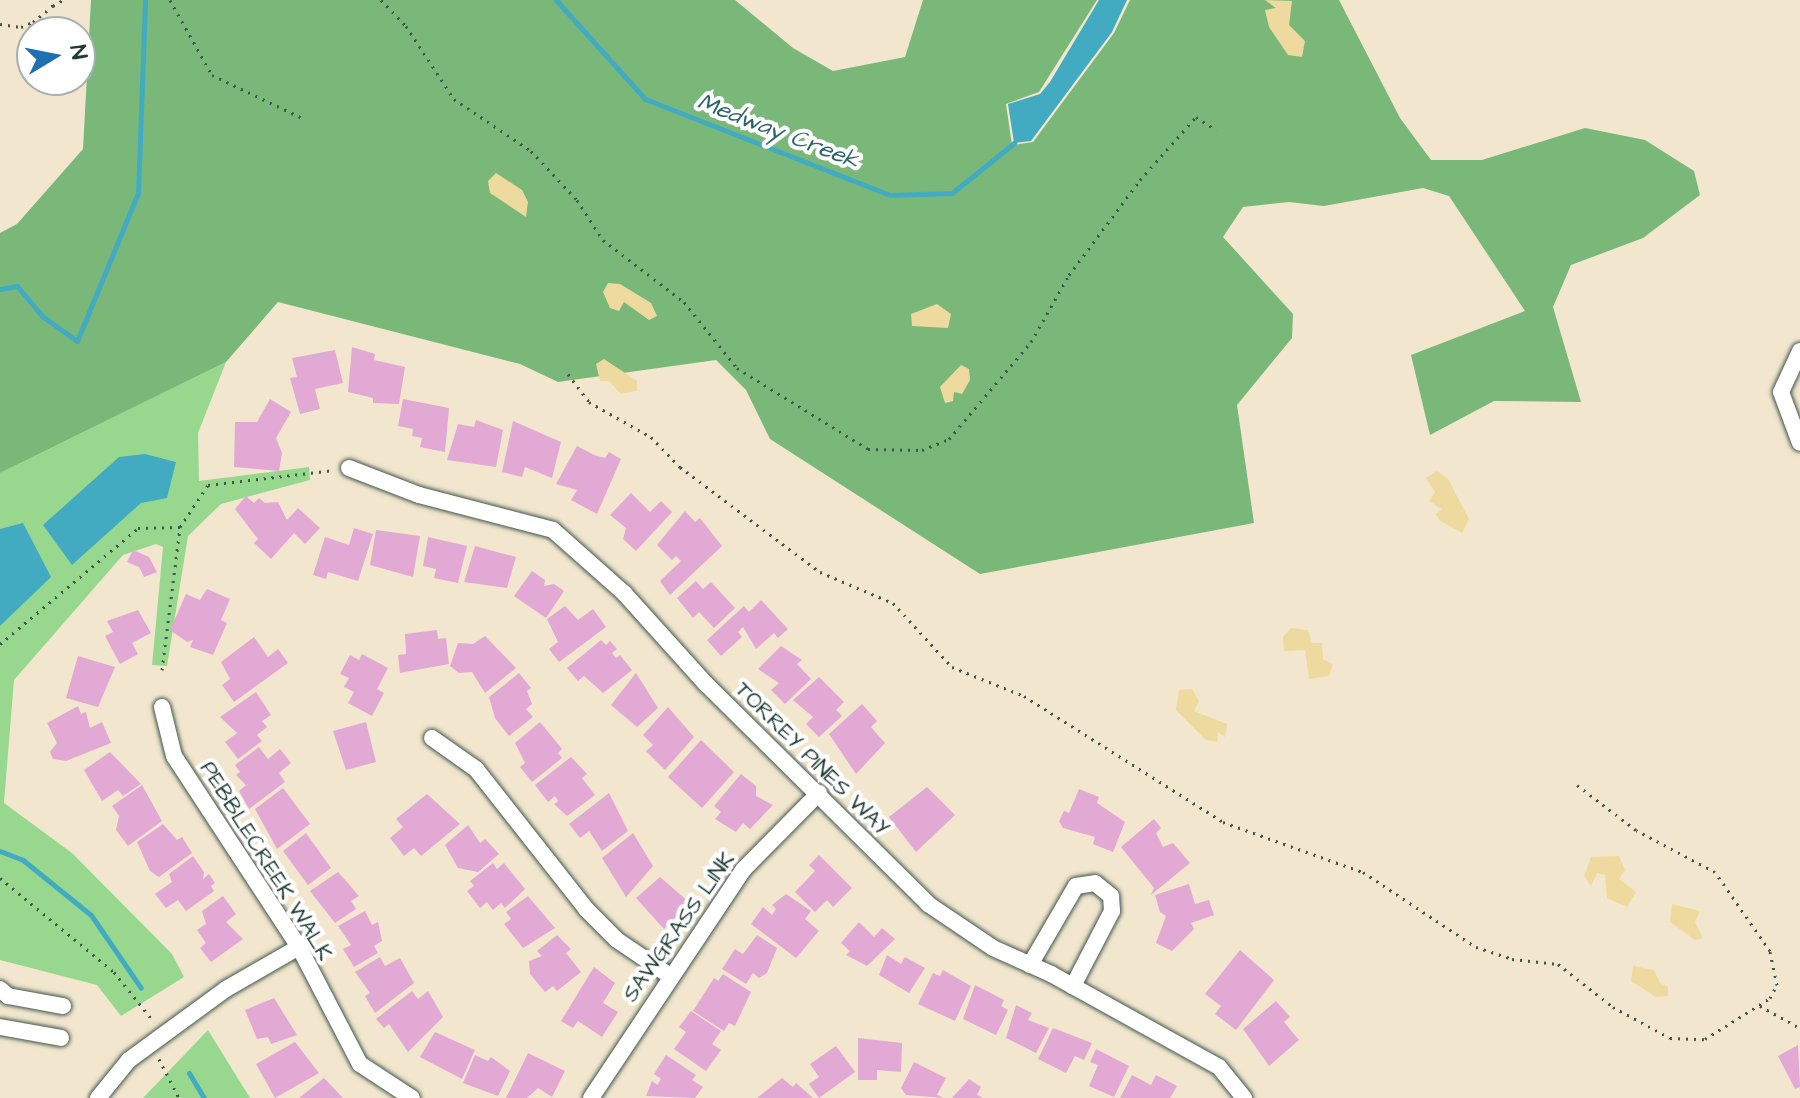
<!DOCTYPE html>
<html>
<head>
<meta charset="utf-8">
<style>
	body { margin:0 }
	#map { position:relative; width:1800px; height:1098px; overflow:hidden; background:#f2e7ce; font-family:"Architects Daughter",sans-serif }
	div>[style] { position:absolute }
	[style*='--x'] { left:calc(var(--x)*1px); top:calc(var(--y)*1px); width:calc(var(--w)*1px); rotate:calc(var(--a)*1deg) }
	.green>* { inset:0; background:#97d88e }
	.forest>* { inset:0; background:#79b879 }
	.sand>* { inset:0; background:#eeda9e }
	.water>* { inset:0; background:#42abc2 }
	.stream>* { height:5px; margin:-2.5px; padding:0 2.5px; transform-origin:2.5px; border-radius:2.5px; background:#42abc2 }
	.building>* { inset:0; background:#e2a9d4 }
	.path>* { height:3px; margin-top:-1.5px; transform-origin:0; background:repeating-linear-gradient(90deg,#3f564b 0 2px,transparent 0 8px) }
	.roads { filter:drop-shadow(0 0 2px #3f564b) drop-shadow(0 0 2px #3f564b) }
	.minor>* { height:16px; margin:-8px; padding:0 8px; transform-origin:8px; border-radius:8px; background:#fff }
	span { translate:-50% -50%; white-space:nowrap; text-align:center; line-height:1.15; -webkit-text-stroke:8px #fff; paint-order:stroke }
	.street-label { font-size:22px; color:#1f3d34 }
	.water-label { font-size:24px; color:#2b6466; font-style:italic }
	.north { position:absolute; left:16px; top:16px; width:80px; height:80px; box-sizing:border-box; background:#fff; border:2px solid #a5b1ae; border-radius:50%; rotate:80deg; font-size:22px; font-weight:700; line-height:32px; text-align:center; color:#1f3d34 }
	.north::after { content:''; display:block; margin:auto; width:28px; height:36px; background:#1f6fb2; clip-path:polygon(50% 0,100% 100%,50% 72%,0 100%) }
</style>
</head>
<body>
<div id="map">
	<div class="green">
		<i style="clip-path:polygon(226px 362px,198px 433px,199px 481px,309px 467px,310px 480px,221px 504px,188px 536px,167px 666px,152px 665px,163px 547px,156px 544px,123px 555px,14px 680px,4px 803px,72px 853px,172px 954px,184px 977px,121px 1016px,97px 985px,0 960px,0 473px)"></i>
		<i style="clip-path:polygon(208px 1030px,250px 1098px,143px 1098px)"></i>
	</div>
	<div class="forest">
		<i style="clip-path:polygon(91px 0,735px 0,793px 48px,833px 71px,905px 57px,923px 0,1097px 0,1039px 92px,1006px 104px,1012px 145px,1033px 142px,1114px 33px,1130px 0,1339px 0,1400px 118px,1431px 160px,1482px 160px,1585px 128px,1645px 140px,1694px 171px,1700px 195px,1643px 238px,1571px 265px,1553px 307px,1581px 402px,1494px 401px,1430px 435px,1411px 355px,1525px 311px,1449px 196px,1423px 188px,1324px 206px,1289px 202px,1243px 207px,1223px 237px,1293px 314px,1292px 338px,1237px 405px,1254px 523px,980px 574px,770px 439px,746px 390px,716px 360px,558px 382px,520px 364px,278px 302px,226px 362px,0 473px,0 233px,17px 224px,83px 149px)"></i>
	</div>
	<div class="sand">
		<i style="clip-path:polygon(1265px 0,1292px 1px,1289px 25px,1305px 41px,1302px 57px,1288px 55px,1269px 27px,1265px 10px,1276px 8px)"></i>
		<i style="clip-path:polygon(496px 173px,522px 190px,528px 202px,526px 217px,490px 193px,488px 181px)"></i>
		<i style="clip-path:polygon(608px 283px,620px 284px,651px 303px,657px 316px,649px 320px,624px 302px,619px 311px,610px 308px,603px 292px)"></i>
		<i style="clip-path:polygon(937px 304px,951px 314px,948px 328px,912px 326px,911px 314px)"></i>
		<i style="clip-path:polygon(604px 359px,637px 381px,637px 391px,621px 394px,609px 381px,600px 381px,596px 364px)"></i>
		<i style="clip-path:polygon(961px 365px,969px 369px,970px 380px,962px 394px,954px 392px,953px 401px,945px 403px,940px 387px)"></i>
		<i style="clip-path:polygon(1437px 471px,1448px 479px,1469px 519px,1462px 533px,1439px 520px,1436px 514px,1442px 509px,1429px 501px,1435px 492px,1426px 478px)"></i>
		<i style="clip-path:polygon(1291px 628px,1308px 630px,1312px 643px,1322px 643px,1323px 659px,1333px 664px,1329px 676px,1309px 679px,1305px 650px,1284px 651px,1283px 637px)"></i>
		<i style="clip-path:polygon(1192px 689px,1199px 701px,1194px 711px,1227px 724px,1225px 737px,1218px 732px,1217px 742px,1206px 740px,1176px 710px,1179px 690px)"></i>
		<i style="clip-path:polygon(1619px 856px,1625px 870px,1619px 879px,1636px 892px,1627px 907px,1607px 898px,1605px 875px,1597px 873px,1591px 886px,1584px 876px,1591px 857px)"></i>
		<i style="clip-path:polygon(1672px 904px,1700px 911px,1695px 922px,1703px 938px,1695px 940px,1670px 922px)"></i>
		<i style="clip-path:polygon(1633px 966px,1654px 970px,1660px 983px,1668px 987px,1668px 996px,1656px 997px,1631px 981px)"></i>
	</div>
	<div class="water">
		<i style="clip-path:polygon(1099px 0,1127px 0,1112px 32px,1031px 141px,1014px 143px,1008px 104px,1040px 94px,1050px 82px)"></i>
		<i style="clip-path:polygon(145px 454px,176px 462px,167px 498px,141px 503px,72px 565px,43px 525px,119px 457px)"></i>
		<i style="clip-path:polygon(23px 523px,51px 577px,0 626px,0 529px)"></i>
	</div>
	<div class="stream">
		<i style="--x:556;--y:0;--w:133;--a:48"></i>
		<i style="--x:645;--y:99;--w:263;--a:21.4"></i>
		<i style="--x:890;--y:195;--w:62;--a:-1.8"></i>
		<i style="--x:952;--y:193;--w:80;--a:-38.9"></i>
		<i style="--x:0;--y:289;--w:17;--a:-10"></i>
		<i style="--x:17;--y:286;--w:39;--a:50"></i>
		<i style="--x:42;--y:316;--w:43;--a:35.5"></i>
		<i style="--x:77;--y:341;--w:160;--a:-67.6"></i>
		<i style="--x:138;--y:193;--w:193;--a:-87.9"></i>
		<i style="--x:0;--y:851;--w:25;--a:21"></i>
		<i style="--x:23;--y:860;--w:87;--a:39"></i>
		<i style="--x:91;--y:915;--w:88;--a:55.6"></i>
		<i style="--x:189;--y:1073;--w:29;--a:59"></i>
	</div>
	<div class="building">
		<i style="clip-path:polygon(352px 347px,375px 354px,374px 360px,405px 367px,399px 404px,373px 403px,373px 398px,348px 392px)"></i>
		<i style="clip-path:polygon(335px 350px,343px 383px,315px 389px,320px 409px,300px 414px,290px 378px,297px 377px,292px 358px)"></i>
		<i style="clip-path:polygon(270px 399px,291px 412px,276px 438px,282px 453px,279px 471px,234px 467px,235px 422px,257px 422px)"></i>
		<i style="clip-path:polygon(403px 399px,449px 408px,445px 452px,420px 447px,422px 438px,412px 436px,413px 429px,398px 426px)"></i>
		<i style="clip-path:polygon(476px 420px,503px 430px,496px 467px,447px 460px,458px 424px,474px 427px)"></i>
		<i style="clip-path:polygon(513px 421px,561px 442px,552px 478px,525px 467px,522px 477px,502px 472px)"></i>
		<i style="clip-path:polygon(577px 446px,594px 455px,605px 458px,609px 452px,621px 459px,597px 514px,571px 500px,577px 490px,556px 484px)"></i>
		<i style="clip-path:polygon(631px 493px,650px 512px,661px 501px,672px 512px,636px 551px,623px 539px,626px 528px,610px 515px)"></i>
		<i style="clip-path:polygon(246px 496px,254px 503px,259px 498px,265px 503px,278px 502px,287px 520px,298px 508px,320px 528px,305px 544px,294px 533px,271px 559px,254px 543px,258px 539px,235px 509px)"></i>
		<i style="clip-path:polygon(685px 511px,695px 522px,700px 518px,722px 546px,670px 595px,660px 581px,681px 561px,676px 556px,672px 560px,657px 545px)"></i>
		<i style="clip-path:polygon(354px 528px,373px 534px,358px 581px,328px 572px,326px 579px,313px 575px,325px 537px,349px 545px)"></i>
		<i style="clip-path:polygon(376px 530px,420px 536px,413px 577px,370px 565px)"></i>
		<i style="clip-path:polygon(428px 537px,467px 546px,458px 583px,434px 578px,436px 569px,423px 566px)"></i>
		<i style="clip-path:polygon(475px 546px,516px 557px,507px 588px,464px 582px)"></i>
		<i style="clip-path:polygon(133px 550px,149px 557px,157px 572px,144px 577px,139px 567px,127px 562px)"></i>
		<i style="clip-path:polygon(532px 571px,545px 580px,544px 586px,554px 584px,564px 591px,546px 618px,514px 596px)"></i>
		<i style="clip-path:polygon(696px 581px,703px 589px,711px 582px,735px 608px,714px 628px,699px 612px,693px 618px,677px 598px)"></i>
		<i style="clip-path:polygon(207px 589px,230px 599px,221px 620px,227px 623px,213px 655px,190px 647px,193px 640px,187px 642px,170px 630px,186px 594px,200px 600px)"></i>
		<i style="clip-path:polygon(761px 600px,788px 629px,778px 638px,774px 633px,756px 649px,743px 627px,738px 632px,742px 637px,721px 656px,707px 640px,744px 606px,749px 612px)"></i>
		<i style="clip-path:polygon(565px 606px,578px 620px,593px 609px,606px 627px,559px 662px,549px 649px,558px 642px,547px 619px)"></i>
		<i style="clip-path:polygon(138px 610px,151px 633px,132px 643px,138px 654px,120px 664px,105px 636px,113px 632px,107px 621px)"></i>
		<i style="clip-path:polygon(437px 630px,438px 639px,446px 638px,449px 664px,400px 673px,398px 655px,406px 654px,405px 634px)"></i>
		<i style="clip-path:polygon(485px 636px,516px 668px,485px 693px,472px 672px,459px 673px,450px 666px,458px 643px,473px 644px)"></i>
		<i style="clip-path:polygon(254px 637px,268px 657px,278px 649px,288px 663px,234px 702px,222px 685px,230px 679px,221px 662px)"></i>
		<i style="clip-path:polygon(601px 640px,606px 645px,610px 641px,617px 649px,612px 653px,616px 658px,620px 655px,632px 670px,603px 693px,584px 676px,578px 681px,567px 668px)"></i>
		<i style="clip-path:polygon(781px 646px,802px 660px,797px 664px,811px 679px,785px 704px,771px 690px,779px 683px,758px 669px)"></i>
		<i style="clip-path:polygon(362px 654px,388px 668px,377px 689px,384px 693px,372px 716px,348px 703px,354px 692px,344px 687px,349px 678px,340px 674px,350px 655px,359px 660px)"></i>
		<i style="clip-path:polygon(78px 656px,115px 667px,98px 707px,66px 698px)"></i>
		<i style="clip-path:polygon(519px 673px,531px 688px,527px 691px,532px 704px,526px 709px,533px 717px,509px 736px,495px 718px,489px 697px)"></i>
		<i style="clip-path:polygon(636px 673px,658px 708px,637px 727px,611px 705px)"></i>
		<i style="clip-path:polygon(819px 677px,844px 702px,836px 710px,842px 716px,819px 737px,806px 724px,813px 717px,793px 700px)"></i>
		<i style="clip-path:polygon(256px 692px,271px 715px,262px 721px,267px 727px,257px 735px,262px 741px,238px 759px,225px 742px,237px 733px,220px 717px)"></i>
		<i style="clip-path:polygon(862px 704px,877px 721px,871px 727px,885px 743px,856px 774px,829px 734px)"></i>
		<i style="clip-path:polygon(78px 706px,81px 714px,86px 712px,90px 728px,102px 722px,111px 743px,66px 761px,53px 759px,50px 752px,57px 743px,47px 723px)"></i>
		<i style="clip-path:polygon(668px 707px,694px 737px,665px 770px,646px 751px,653px 745px,643px 735px)"></i>
		<i style="clip-path:polygon(366px 722px,376px 762px,346px 770px,333px 731px)"></i>
		<i style="clip-path:polygon(540px 722px,562px 749px,558px 753px,562px 758px,532px 782px,520px 767px,525px 763px,515px 743px)"></i>
		<i style="clip-path:polygon(701px 740px,734px 772px,702px 808px,668px 777px)"></i>
		<i style="clip-path:polygon(259px 747px,268px 759px,280px 749px,291px 763px,279px 773px,285px 782px,249px 809px,239px 791px,246px 785px,236px 775px,240px 772px,235px 765px)"></i>
		<i style="clip-path:polygon(110px 752px,141px 784px,123px 796px,118px 790px,102px 801px,84px 770px)"></i>
		<i style="clip-path:polygon(571px 757px,587px 774px,582px 778px,595px 795px,567px 816px,554px 804px,558px 801px,555px 796px,548px 802px,535px 785px)"></i>
		<i style="clip-path:polygon(741px 774px,756px 786px,756px 796px,773px 805px,750px 829px,743px 823px,736px 832px,715px 819px,721px 812px,714px 806px)"></i>
		<i style="clip-path:polygon(142px 785px,162px 821px,128px 846px,116px 830px,119px 816px,112px 806px)"></i>
		<i style="clip-path:polygon(927px 787px,955px 815px,916px 852px,889px 817px)"></i>
		<i style="clip-path:polygon(283px 788px,310px 824px,277px 849px,255px 809px)"></i>
		<i style="clip-path:polygon(1079px 789px,1099px 797px,1097px 803px,1125px 822px,1113px 852px,1093px 844px,1095px 837px,1063px 828px,1059px 821px,1064px 811px,1069px 813px)"></i>
		<i style="clip-path:polygon(609px 793px,628px 831px,602px 851px,589px 831px,580px 838px,569px 824px)"></i>
		<i style="clip-path:polygon(427px 794px,460px 824px,421px 856px,414px 848px,404px 856px,390px 838px,403px 827px,396px 819px)"></i>
		<i style="clip-path:polygon(1154px 819px,1161px 828px,1156px 833px,1163px 847px,1173px 843px,1190px 863px,1151px 895px,1154px 888px,1121px 847px)"></i>
		<i style="clip-path:polygon(163px 824px,177px 840px,182px 837px,192px 853px,159px 877px,150px 871px,137px 842px)"></i>
		<i style="clip-path:polygon(468px 825px,480px 843px,485px 839px,499px 854px,478px 872px,458px 868px,445px 845px)"></i>
		<i style="clip-path:polygon(306px 833px,331px 868px,308px 885px,283px 851px)"></i>
		<i style="clip-path:polygon(633px 833px,653px 866px,626px 897px,602px 858px)"></i>
		<i style="clip-path:polygon(819px 855px,852px 888px,833px 907px,827px 900px,815px 912px,795px 892px,815px 871px,809px 865px)"></i>
		<i style="clip-path:polygon(193px 856px,204px 872px,203px 879px,209px 874px,215px 883px,211px 886px,214px 891px,186px 911px,178px 900px,166px 908px,155px 894px,172px 882px,169px 874px)"></i>
		<i style="clip-path:polygon(493px 863px,497px 869px,504px 863px,525px 889px,505px 908px,501px 903px,493px 910px,487px 902px,480px 908px,467px 891px,474px 886px,470px 881px)"></i>
		<i style="clip-path:polygon(338px 872px,359px 896px,351px 901px,356px 909px,335px 923px,310px 891px)"></i>
		<i style="clip-path:polygon(660px 877px,690px 903px,664px 929px,636px 898px)"></i>
		<i style="clip-path:polygon(1189px 884px,1195px 904px,1209px 900px,1214px 915px,1191px 923px,1194px 929px,1172px 951px,1156px 943px,1166px 916px,1169px 918px,1160px 912px,1155px 895px)"></i>
		<i style="clip-path:polygon(786px 894px,811px 911px,805px 919px,819px 931px,796px 958px,751px 924px,763px 907px,772px 915px,776px 909px,772px 905px)"></i>
		<i style="clip-path:polygon(223px 896px,236px 914px,226px 922px,243px 939px,211px 962px,200px 948px,206px 943px,197px 930px,206px 924px,202px 911px)"></i>
		<i style="clip-path:polygon(528px 896px,555px 928px,523px 948px,504px 924px,511px 919px,506px 912px)"></i>
		<i style="clip-path:polygon(365px 911px,372px 925px,378px 922px,382px 941px,374px 946px,378px 953px,354px 967px,343px 949px,351px 945px,338px 926px)"></i>
		<i style="clip-path:polygon(859px 922px,874px 937px,882px 928px,895px 939px,867px 966px,846px 955px,850px 951px,841px 943px)"></i>
		<i style="clip-path:polygon(557px 935px,571px 949px,566px 953px,581px 972px,557px 991px,553px 986px,545px 992px,530px 974px,529px 961px,542px 956px,537px 951px)"></i>
		<i style="clip-path:polygon(757px 935px,777px 948px,767px 973px,759px 978px,753px 973px,746px 984px,722px 969px,735px 949px,743px 954px)"></i>
		<i style="clip-path:polygon(1240px 950px,1274px 980px,1236px 1030px,1215px 1014px,1221px 1006px,1205px 994px)"></i>
		<i style="clip-path:polygon(887px 955px,901px 964px,905px 957px,925px 968px,909px 993px,879px 975px)"></i>
		<i style="clip-path:polygon(380px 957px,385px 966px,400px 958px,414px 983px,375px 1013px,365px 996px,370px 993px,355px 972px)"></i>
		<i style="clip-path:polygon(594px 967px,615px 983px,603px 1003px,618px 1012px,602px 1037px,578px 1021px,573px 1028px,561px 1021px)"></i>
		<i style="clip-path:polygon(943px 970px,971px 986px,955px 1021px,918px 1004px,933px 973px,940px 976px)"></i>
		<i style="clip-path:polygon(723px 974px,751px 992px,735px 1026px,729px 1023px,724px 1031px,693px 1011px,714px 978px,718px 981px)"></i>
		<i style="clip-path:polygon(975px 985px,1004px 1000px,1001px 1006px,1008px 1010px,996px 1035px,963px 1019px)"></i>
		<i style="clip-path:polygon(412px 991px,418px 999px,428px 991px,443px 1017px,408px 1052px,389px 1024px,384px 1028px,376px 1019px)"></i>
		<i style="clip-path:polygon(274px 998px,297px 1035px,271px 1044px,268px 1037px,257px 1039px,245px 1010px)"></i>
		<i style="clip-path:polygon(1276px 1001px,1290px 1017px,1284px 1022px,1299px 1040px,1269px 1066px,1243px 1029px)"></i>
		<i style="clip-path:polygon(1016px 1005px,1032px 1013px,1028px 1020px,1049px 1028px,1036px 1053px,1006px 1038px)"></i>
		<i style="clip-path:polygon(691px 1011px,721px 1031px,712px 1044px,721px 1050px,706px 1071px,674px 1049px,686px 1032px,679px 1027px)"></i>
		<i style="clip-path:polygon(1053px 1028px,1092px 1043px,1084px 1060px,1075px 1056px,1066px 1073px,1038px 1059px)"></i>
		<i style="clip-path:polygon(435px 1032px,475px 1050px,462px 1079px,420px 1057px)"></i>
		<i style="clip-path:polygon(858px 1038px,902px 1043px,901px 1072px,877px 1070px,877px 1080px,858px 1080px)"></i>
		<i style="clip-path:polygon(295px 1042px,319px 1073px,275px 1098px,256px 1064px)"></i>
		<i style="clip-path:polygon(1798px 1045px,1800px 1087px,1795px 1089px,1778px 1056px)"></i>
		<i style="clip-path:polygon(836px 1046px,855px 1072px,819px 1098px,809px 1084px,819px 1077px,810px 1064px)"></i>
		<i style="clip-path:polygon(1096px 1049px,1129px 1066px,1114px 1097px,1089px 1086px,1098px 1065px,1090px 1062px)"></i>
		<i style="clip-path:polygon(528px 1053px,565px 1071px,552px 1097px,538px 1088px,527px 1098px,506px 1098px)"></i>
		<i style="clip-path:polygon(475px 1055px,488px 1061px,491px 1057px,510px 1071px,498px 1096px,463px 1083px)"></i>
		<i style="clip-path:polygon(666px 1055px,696px 1075px,692px 1080px,703px 1087px,695px 1098px,646px 1096px,652px 1081px,657px 1085px,661px 1079px,654px 1074px)"></i>
		<i style="clip-path:polygon(914px 1062px,946px 1078px,937px 1095px,944px 1098px,906px 1095px,901px 1088px)"></i>
		<i style="clip-path:polygon(1132px 1075px,1151px 1085px,1156px 1075px,1177px 1086px,1170px 1098px,1120px 1098px)"></i>
		<i style="clip-path:polygon(324px 1078px,343px 1098px,299px 1098px)"></i>
		<i style="clip-path:polygon(782px 1078px,793px 1087px,796px 1083px,813px 1098px,757px 1098px)"></i>
		<i style="clip-path:polygon(969px 1079px,981px 1087px,977px 1095px,983px 1098px,952px 1098px)"></i>
	</div>
	<div class="path">
		<i style="--x:170;--y:0;--w:86;--a:60.8"></i>
		<i style="--x:212;--y:75;--w:98;--a:25.5"></i>
		<i style="--x:381;--y:0;--w:36;--a:46"></i>
		<i style="--x:406;--y:26;--w:87;--a:56.7"></i>
		<i style="--x:454;--y:99;--w:93;--a:34"></i>
		<i style="--x:531;--y:151;--w:67;--a:46.8"></i>
		<i style="--x:577;--y:200;--w:48;--a:57"></i>
		<i style="--x:603;--y:240;--w:102;--a:37.4"></i>
		<i style="--x:684;--y:302;--w:85;--a:51.2"></i>
		<i style="--x:737;--y:368;--w:154;--a:31.7"></i>
		<i style="--x:868;--y:449;--w:54;--a:1.1"></i>
		<i style="--x:922;--y:450;--w:29;--a:-22"></i>
		<i style="--x:949;--y:439;--w:127;--a:-49.8"></i>
		<i style="--x:1031;--y:342;--w:77;--a:-60.4"></i>
		<i style="--x:1069;--y:275;--w:119;--a:-53.2"></i>
		<i style="--x:1140;--y:180;--w:84;--a:-48.4"></i>
		<i style="--x:1196;--y:117;--w:24;--a:33"></i>
		<i style="--x:53;--y:6;--w:12;--a:-31"></i>
		<i style="--x:0;--y:24;--w:21;--a:8"></i>
		<i style="--x:21;--y:27;--w:13;--a:-23"></i>
		<i style="--x:33;--y:22;--w:26;--a:-39"></i>
		<i style="--x:53;--y:6;--w:7;--a:-117"></i>
		<i style="--x:568;--y:374;--w:35;--a:53"></i>
		<i style="--x:589;--y:402;--w:71;--a:29.4"></i>
		<i style="--x:651;--y:437;--w:42;--a:46"></i>
		<i style="--x:680;--y:467;--w:175;--a:36.9"></i>
		<i style="--x:820;--y:572;--w:79;--a:23"></i>
		<i style="--x:893;--y:603;--w:87;--a:47.3"></i>
		<i style="--x:952;--y:667;--w:78;--a:21.9"></i>
		<i style="--x:1024;--y:696;--w:236;--a:32.3"></i>
		<i style="--x:1223;--y:822;--w:149;--a:19.7"></i>
		<i style="--x:1363;--y:872;--w:136;--a:33.6"></i>
		<i style="--x:1476;--y:947;--w:38;--a:18"></i>
		<i style="--x:1512;--y:959;--w:46;--a:6.2"></i>
		<i style="--x:1558;--y:964;--w:70;--a:38"></i>
		<i style="--x:1613;--y:1007;--w:65;--a:28.5"></i>
		<i style="--x:1670;--y:1038;--w:35;--a:2"></i>
		<i style="--x:1705;--y:1039;--w:77;--a:-32.2"></i>
		<i style="--x:1770;--y:998;--w:15;--a:-62"></i>
		<i style="--x:1777;--y:985;--w:35;--a:-102"></i>
		<i style="--x:1770;--y:951;--w:96;--a:-124.8"></i>
		<i style="--x:1715;--y:872;--w:89;--a:-152"></i>
		<i style="--x:1636;--y:830;--w:74;--a:-142.7"></i>
		<i style="--x:0;--y:644;--w:180;--a:-40"></i>
		<i style="--x:138;--y:528;--w:42;--a:-1.4"></i>
		<i style="--x:162;--y:670;--w:144;--a:-82.8"></i>
		<i style="--x:180;--y:527;--w:50;--a:-56.3"></i>
		<i style="--x:208;--y:485;--w:127;--a:-6.8"></i>
		<i style="--x:0;--y:878;--w:148;--a:39.5"></i>
		<i style="--x:114;--y:972;--w:64;--a:51.3"></i>
		<i style="--x:1760;--y:1006;--w:46;--a:28.8"></i>
		<i style="--x:159;--y:1059;--w:44;--a:62.9"></i>
	</div>
	<div class="roads">
		<div class="minor">
			<i style="--x:1800;--y:351;--w:45;--a:114.9"></i>
			<i style="--x:1781;--y:392;--w:54;--a:69.6"></i>
			<i style="--x:349;--y:468;--w:75;--a:21.1"></i>
			<i style="--x:419;--y:495;--w:138;--a:14.6"></i>
			<i style="--x:553;--y:530;--w:95;--a:41.6"></i>
			<i style="--x:624;--y:593;--w:122;--a:48"></i>
			<i style="--x:706;--y:684;--w:313;--a:44.7"></i>
			<i style="--x:928;--y:904;--w:78;--a:34.1"></i>
			<i style="--x:993;--y:948;--w:64;--a:24.1"></i>
			<i style="--x:1051;--y:974;--w:192;--a:29"></i>
			<i style="--x:1219;--y:1067;--w:40;--a:51"></i>
			<i style="--x:162;--y:707;--w:50;--a:76.2"></i>
			<i style="--x:174;--y:756;--w:228;--a:56.8"></i>
			<i style="--x:299;--y:947;--w:132;--a:62.5"></i>
			<i style="--x:360;--y:1064;--w:62;--a:33.2"></i>
			<i style="--x:432;--y:738;--w:54;--a:35.2"></i>
			<i style="--x:476;--y:769;--w:178;--a:51.8"></i>
			<i style="--x:586;--y:909;--w:44;--a:45"></i>
			<i style="--x:617;--y:940;--w:64;--a:34.2"></i>
			<i style="--x:1030;--y:965;--w:91;--a:-59.8"></i>
			<i style="--x:1076;--y:886;--w:19;--a:-9"></i>
			<i style="--x:1095;--y:883;--w:21;--a:39"></i>
			<i style="--x:1111;--y:896;--w:15;--a:86"></i>
			<i style="--x:1112;--y:911;--w:85;--a:117.5"></i>
			<i style="--x:0;--y:989;--w:11;--a:41"></i>
			<i style="--x:8;--y:996;--w:56;--a:10.3"></i>
			<i style="--x:0;--y:1027;--w:62;--a:10.2"></i>
			<i style="--x:98;--y:1098;--w:49;--a:-50.8"></i>
			<i style="--x:129;--y:1060;--w:120;--a:-36.2"></i>
			<i style="--x:226;--y:989;--w:84;--a:-29.9"></i>
			<i style="--x:591;--y:1098;--w:275;--a:-56.3"></i>
			<i style="--x:744;--y:869;--w:107;--a:-45.4"></i>
		</div>
	</div>
	<div class="street-label">
		<span style="left:812px;top:759px;rotate:45deg">TORREY PINES WAY</span>
		<span style="left:266px;top:861px;rotate:58deg">PEBBLECREEK WALK</span>
		<span style="left:679px;top:927px;rotate:-55deg">SAWGRASS LINK</span>
	</div>
	<div class="water-label">
		<span style="left:778px;top:132px;rotate:21deg">Medway Creek</span>
	</div>
	<div class="north">N</div>
</div>
</body>
</html>
